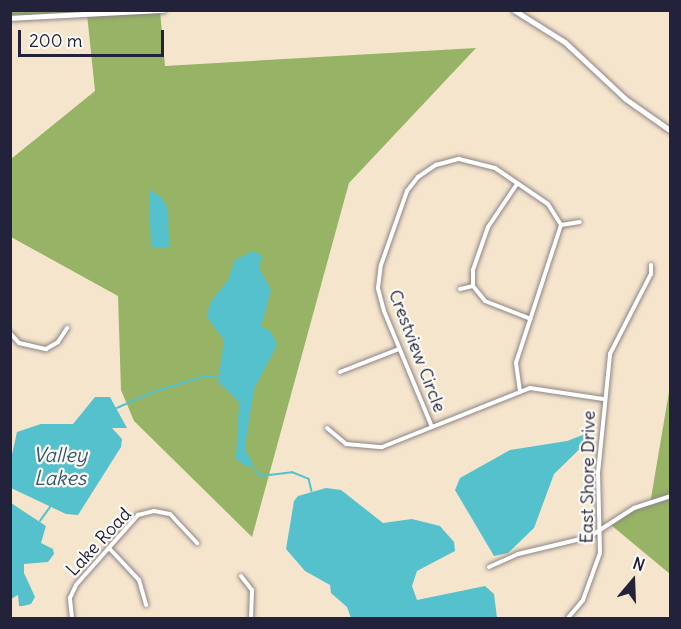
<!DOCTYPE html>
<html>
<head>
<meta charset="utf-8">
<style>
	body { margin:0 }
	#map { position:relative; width:681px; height:629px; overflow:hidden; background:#f6e5cd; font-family:Delius,sans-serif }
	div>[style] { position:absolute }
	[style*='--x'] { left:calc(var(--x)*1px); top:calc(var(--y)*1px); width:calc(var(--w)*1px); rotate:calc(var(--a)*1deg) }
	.forest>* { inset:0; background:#96b366 }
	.water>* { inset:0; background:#54c1cc }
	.stream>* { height:1.5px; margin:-0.75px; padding:0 0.75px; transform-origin:0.75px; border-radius:0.75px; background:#54c1cc }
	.roads { filter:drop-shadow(0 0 2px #8c8484) drop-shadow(0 0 2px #8c8484) }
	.minor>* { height:4px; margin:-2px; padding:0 2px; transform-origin:2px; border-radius:2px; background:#fff }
	.tertiary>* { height:4.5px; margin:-2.25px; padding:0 2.25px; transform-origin:2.25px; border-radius:2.25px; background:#fff }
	span { translate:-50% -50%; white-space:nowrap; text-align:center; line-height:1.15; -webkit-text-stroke:4.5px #fdfcf7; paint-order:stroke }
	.street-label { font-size:18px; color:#22223b }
	.water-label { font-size:20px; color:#345a6e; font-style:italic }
	.frame { position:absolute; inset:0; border:12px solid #22223b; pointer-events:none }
	.north { position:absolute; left:603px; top:551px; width:60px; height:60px; -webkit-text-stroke:4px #fdfcf7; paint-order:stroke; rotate:19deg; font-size:16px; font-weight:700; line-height:24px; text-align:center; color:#22223b }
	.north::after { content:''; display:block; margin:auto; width:21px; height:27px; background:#22223b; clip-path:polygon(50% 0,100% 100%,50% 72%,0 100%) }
	.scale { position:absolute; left:18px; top:30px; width:146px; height:27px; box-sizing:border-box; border:3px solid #22223b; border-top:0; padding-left:8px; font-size:18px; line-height:21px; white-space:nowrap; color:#22223b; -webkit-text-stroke:4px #fdfcf7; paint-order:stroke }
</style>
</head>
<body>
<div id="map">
	<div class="forest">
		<i style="clip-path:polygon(10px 11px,160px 11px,165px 66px,476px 48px,349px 183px,252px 537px,134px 421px,121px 390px,118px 296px,11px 237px,11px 159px,95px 91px,87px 14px,11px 17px)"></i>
		<i style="clip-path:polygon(670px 386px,670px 574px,611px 525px,622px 514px,650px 504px)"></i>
	</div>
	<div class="water">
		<i style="clip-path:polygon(149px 189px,162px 198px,168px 209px,169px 247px,151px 248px)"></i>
		<i style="clip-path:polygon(253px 251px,262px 256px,259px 268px,271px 290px,261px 326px,271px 332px,277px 345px,254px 389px,246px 439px,246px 452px,252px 461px,249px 468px,236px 459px,239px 402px,218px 382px,224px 340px,207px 317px,210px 303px,228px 280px,235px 260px)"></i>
		<i style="clip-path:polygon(95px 397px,110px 397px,127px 428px,112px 428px,122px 439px,121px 447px,78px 515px,66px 514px,11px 488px,11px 459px,17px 432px,41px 424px,73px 424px)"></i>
		<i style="clip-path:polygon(588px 433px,591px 438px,554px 474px,534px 528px,508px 553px,494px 556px,455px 490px,460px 478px,510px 450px,567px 441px)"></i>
		<i style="clip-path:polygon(326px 488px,341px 490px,383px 523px,412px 519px,440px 526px,454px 542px,455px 551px,417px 571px,412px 586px,417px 600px,485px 586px,494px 594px,497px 618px,351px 618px,347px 607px,331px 593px,330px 585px,305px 571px,286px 549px,294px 501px,298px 496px)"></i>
		<i style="clip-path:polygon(11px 503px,46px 526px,41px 543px,53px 549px,54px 554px,48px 562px,24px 564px,24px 573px,35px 597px,31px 604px,23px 606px,19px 606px,18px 595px,11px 599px)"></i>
	</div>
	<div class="stream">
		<i style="--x:117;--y:408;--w:36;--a:-24"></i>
		<i style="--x:150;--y:393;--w:58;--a:-17.2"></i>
		<i style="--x:205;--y:376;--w:12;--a:5"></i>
		<i style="--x:252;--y:465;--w:14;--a:51"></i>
		<i style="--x:261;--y:476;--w:31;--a:-7"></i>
		<i style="--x:292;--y:472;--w:18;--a:22"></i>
		<i style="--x:309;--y:479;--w:12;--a:76"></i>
		<i style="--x:40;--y:521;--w:17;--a:-54"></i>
	</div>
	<div class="roads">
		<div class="minor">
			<i style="--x:517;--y:184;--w:52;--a:124"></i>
			<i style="--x:488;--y:227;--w:46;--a:109.2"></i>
			<i style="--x:473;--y:270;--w:16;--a:90"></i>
			<i style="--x:473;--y:286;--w:19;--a:51"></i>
			<i style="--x:485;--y:301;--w:49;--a:21.4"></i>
			<i style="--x:561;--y:225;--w:19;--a:-9"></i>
			<i style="--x:460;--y:289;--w:13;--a:-13"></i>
			<i style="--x:10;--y:333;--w:13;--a:48"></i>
			<i style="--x:19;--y:343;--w:28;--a:13"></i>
			<i style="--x:46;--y:349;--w:14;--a:-30"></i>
			<i style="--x:58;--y:342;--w:17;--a:-57"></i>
			<i style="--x:340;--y:372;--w:63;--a:-21.3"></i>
			<i style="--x:432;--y:427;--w:126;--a:-112.5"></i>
			<i style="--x:384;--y:311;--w:24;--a:-105"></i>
			<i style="--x:378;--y:288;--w:23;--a:-83"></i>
			<i style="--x:381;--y:265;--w:78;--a:-70.6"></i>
			<i style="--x:407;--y:191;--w:18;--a:-52"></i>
			<i style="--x:418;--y:177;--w:22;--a:-34"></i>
			<i style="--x:436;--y:165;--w:24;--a:-15"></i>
			<i style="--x:459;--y:159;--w:37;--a:14"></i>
			<i style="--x:495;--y:168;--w:64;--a:34.2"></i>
			<i style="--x:548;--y:204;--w:25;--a:58"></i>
			<i style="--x:561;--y:225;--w:145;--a:108.1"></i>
			<i style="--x:516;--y:363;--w:29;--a:82"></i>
			<i style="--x:327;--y:428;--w:25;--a:40"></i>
			<i style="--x:346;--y:444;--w:36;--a:5"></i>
			<i style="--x:382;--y:447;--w:159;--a:-21.7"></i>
			<i style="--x:530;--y:388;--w:74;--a:8.6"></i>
			<i style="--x:109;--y:548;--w:44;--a:46.8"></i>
			<i style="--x:139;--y:580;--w:26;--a:74"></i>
			<i style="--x:489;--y:567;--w:32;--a:-24"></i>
			<i style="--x:518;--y:554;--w:73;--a:-13.5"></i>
			<i style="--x:589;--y:537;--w:54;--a:-32.8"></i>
			<i style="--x:634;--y:508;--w:38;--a:-18"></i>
			<i style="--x:241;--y:576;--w:18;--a:52"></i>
			<i style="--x:252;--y:590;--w:28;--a:92"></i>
			<i style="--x:72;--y:618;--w:20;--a:-96"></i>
			<i style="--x:70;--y:598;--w:14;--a:-65"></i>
			<i style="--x:76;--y:585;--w:94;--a:-48.5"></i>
			<i style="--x:138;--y:515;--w:16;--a:-14"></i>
			<i style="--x:154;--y:511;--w:16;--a:11"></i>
			<i style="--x:170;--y:514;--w:40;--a:47"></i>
			<i style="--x:568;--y:618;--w:23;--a:-50"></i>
			<i style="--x:583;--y:600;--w:50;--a:-70.1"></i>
			<i style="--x:600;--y:553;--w:80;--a:-91.4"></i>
			<i style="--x:598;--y:473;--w:120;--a:-84.2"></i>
			<i style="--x:610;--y:354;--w:90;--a:-62.9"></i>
			<i style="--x:651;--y:274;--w:9;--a:-90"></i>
		</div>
		<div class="tertiary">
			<i style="--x:514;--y:10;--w:60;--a:32.1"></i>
			<i style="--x:565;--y:42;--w:83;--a:43.1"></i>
			<i style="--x:626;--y:99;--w:54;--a:35.2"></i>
			<i style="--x:10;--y:18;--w:153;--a:-3"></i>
		</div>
	</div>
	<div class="street-label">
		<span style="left:417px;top:351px;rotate:69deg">Crestview Circle</span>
		<span style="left:588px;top:477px;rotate:-89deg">East Shore Drive</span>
		<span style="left:99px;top:542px;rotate:-47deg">Lake Road</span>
	</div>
	<div class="water-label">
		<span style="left:60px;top:466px">Valley<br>Lakes</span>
	</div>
	<div class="frame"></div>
	<div class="north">N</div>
	<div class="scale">200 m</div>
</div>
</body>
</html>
